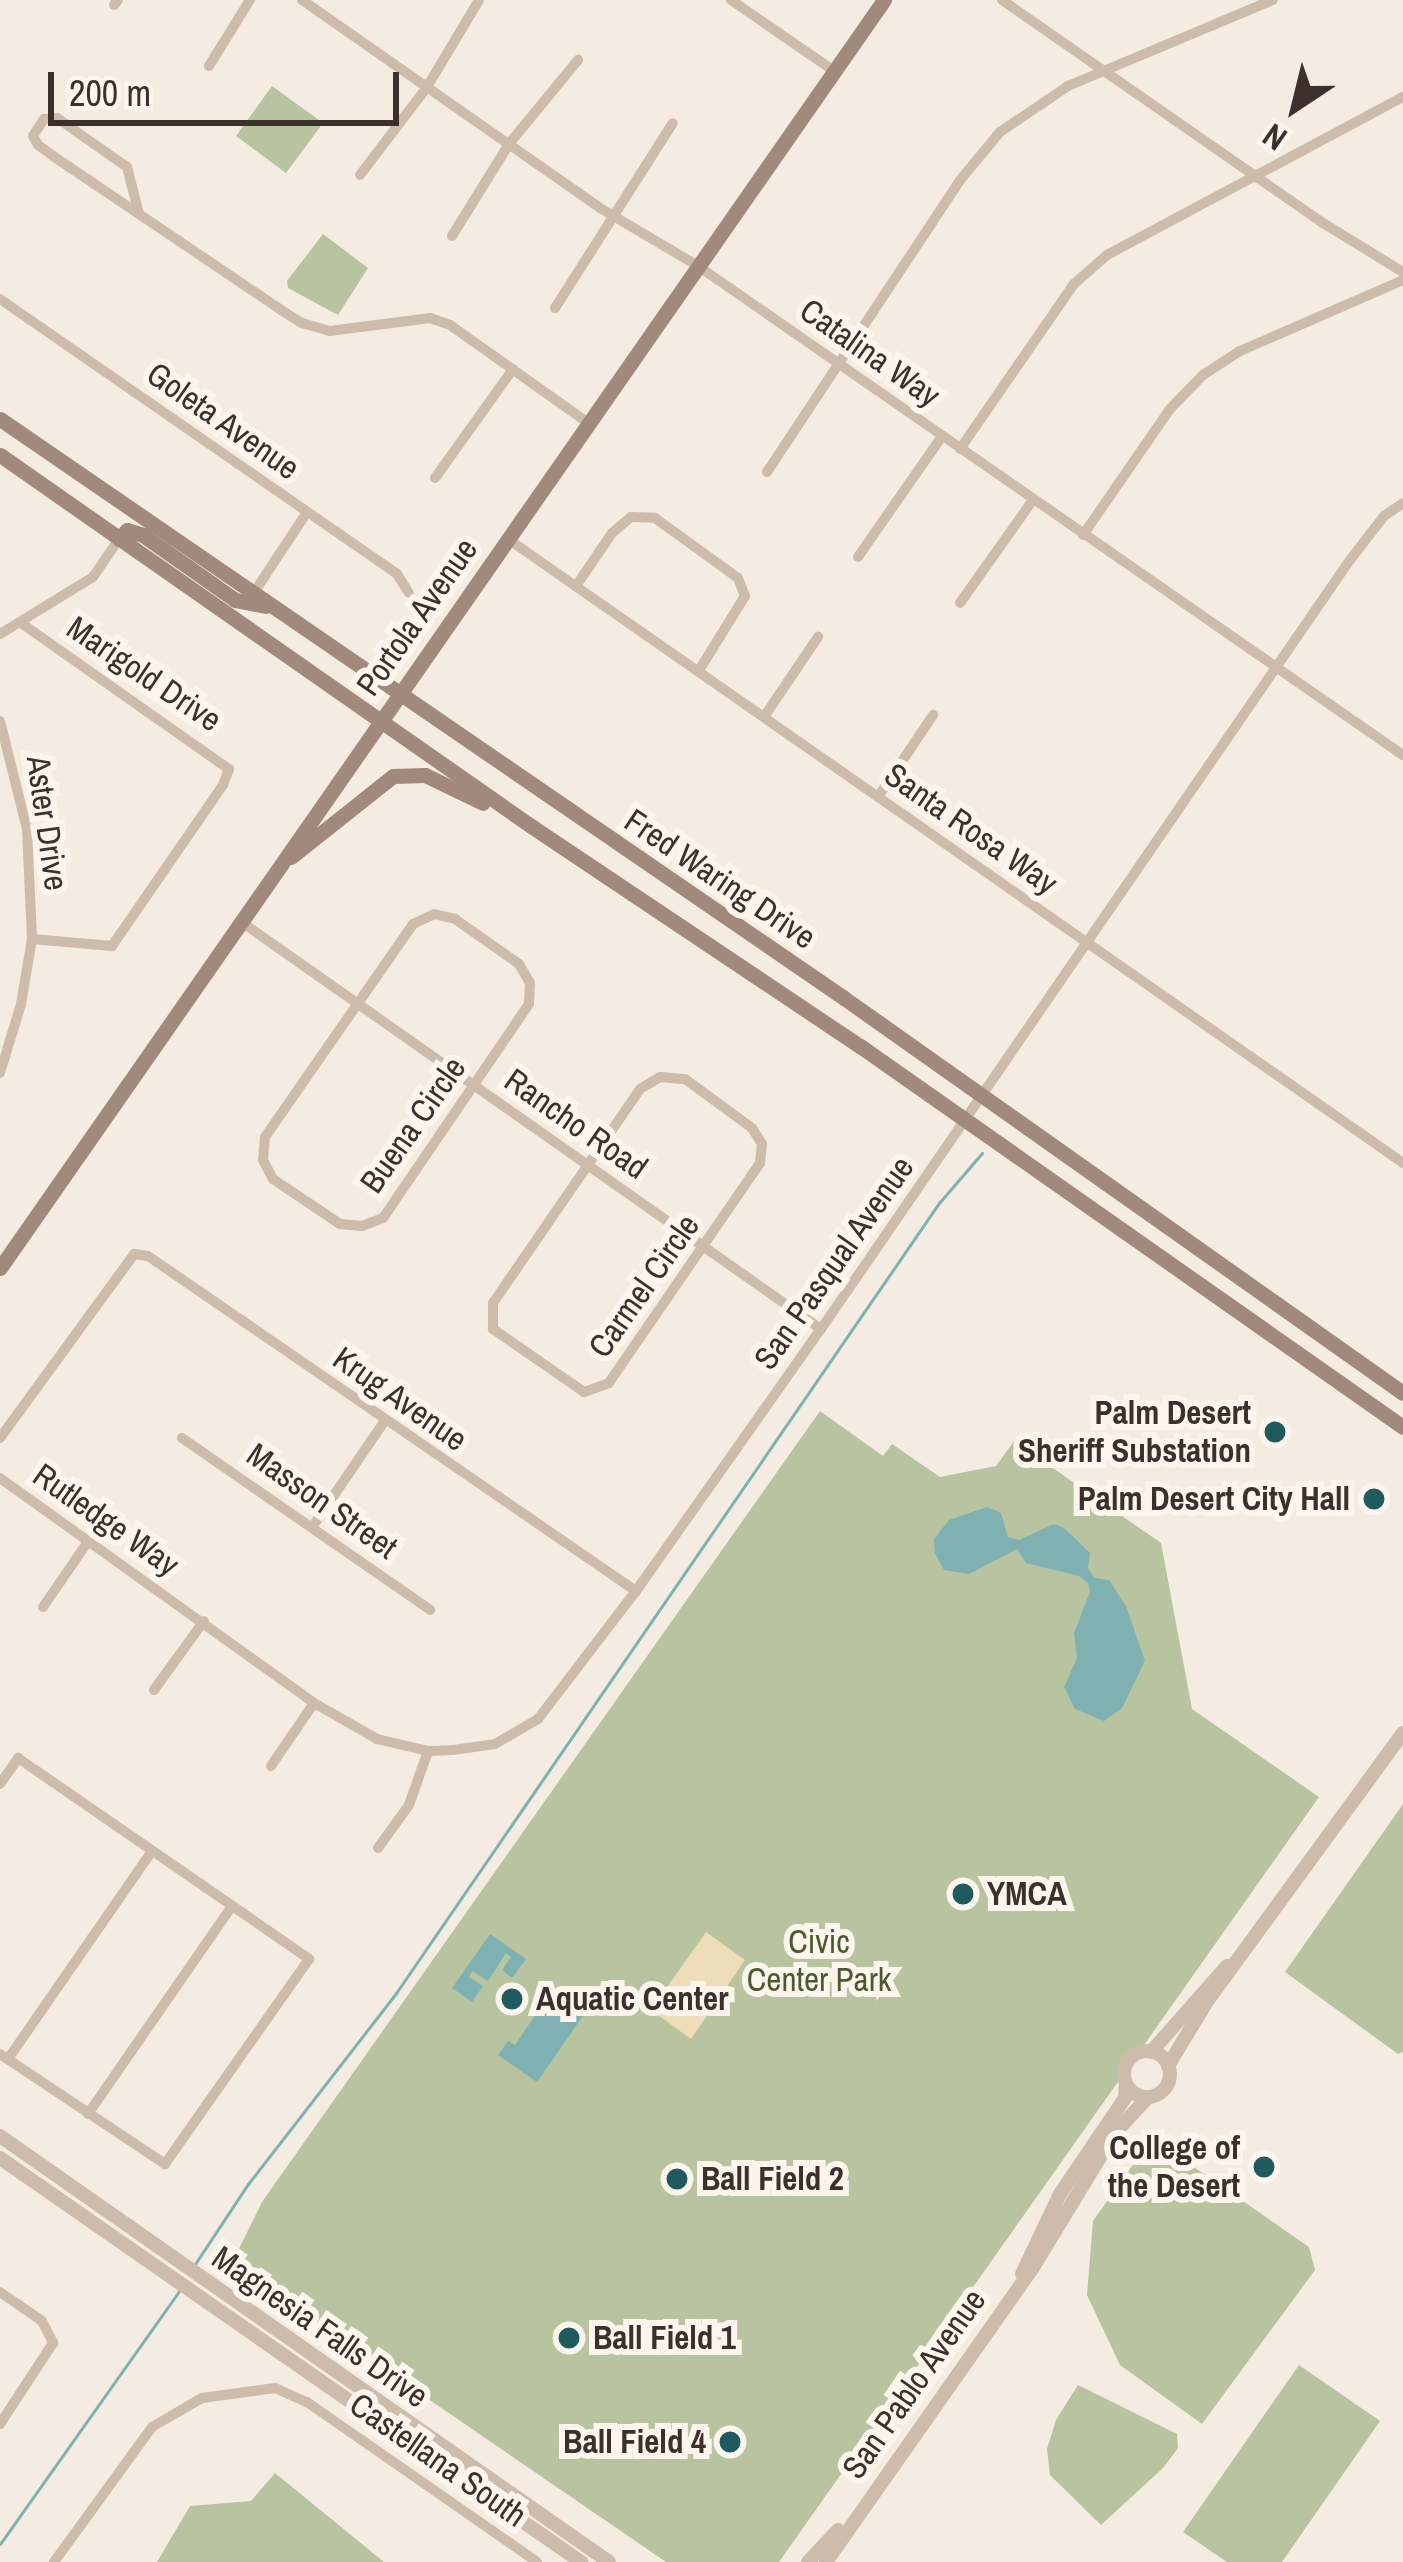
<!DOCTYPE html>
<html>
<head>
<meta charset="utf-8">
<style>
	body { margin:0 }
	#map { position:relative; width:1403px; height:2562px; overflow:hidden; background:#f4ebe1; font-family:"Archivo Narrow",sans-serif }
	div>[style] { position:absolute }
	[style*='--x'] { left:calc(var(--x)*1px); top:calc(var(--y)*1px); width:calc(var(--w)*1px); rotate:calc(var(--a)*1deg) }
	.green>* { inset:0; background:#b8c4a0 }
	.sand>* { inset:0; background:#efdcb8 }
	.water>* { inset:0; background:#7fb0b2 }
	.stream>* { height:3px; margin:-1.5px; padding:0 1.5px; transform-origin:1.5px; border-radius:1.5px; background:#7fb0b2 }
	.minor>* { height:10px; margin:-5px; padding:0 5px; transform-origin:5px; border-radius:5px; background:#cdbbac }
	.tertiary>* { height:14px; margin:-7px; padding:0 7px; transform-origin:7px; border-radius:7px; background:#cdbbac }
	.tertiary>.ring { margin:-7px; padding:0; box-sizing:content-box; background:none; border:14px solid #cdbbac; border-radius:50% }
	.secondary>* { height:15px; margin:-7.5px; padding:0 7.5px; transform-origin:7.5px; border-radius:7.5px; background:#a18a7d }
	.dots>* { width:33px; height:33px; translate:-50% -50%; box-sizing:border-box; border:6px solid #fbf5ee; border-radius:50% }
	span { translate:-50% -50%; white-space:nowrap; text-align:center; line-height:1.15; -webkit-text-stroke:12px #fbf5ee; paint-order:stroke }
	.street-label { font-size:33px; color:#3b302b }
	.poi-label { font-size:33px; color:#3b302b; font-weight:700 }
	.right { translate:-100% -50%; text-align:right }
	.left { translate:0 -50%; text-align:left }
	.park-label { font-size:33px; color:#4a5a2e }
	.north { position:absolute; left:1235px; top:48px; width:120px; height:120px; -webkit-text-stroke:9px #fbf5ee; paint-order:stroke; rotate:215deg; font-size:33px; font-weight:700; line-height:48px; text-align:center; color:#3b302b }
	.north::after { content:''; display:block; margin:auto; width:42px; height:54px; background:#3b302b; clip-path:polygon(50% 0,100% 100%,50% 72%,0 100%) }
	.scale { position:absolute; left:48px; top:72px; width:351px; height:54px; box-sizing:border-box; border:6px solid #3b302b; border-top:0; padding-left:15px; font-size:36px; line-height:42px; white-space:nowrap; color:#3b302b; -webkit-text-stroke:9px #fbf5ee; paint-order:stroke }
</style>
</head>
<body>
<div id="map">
	<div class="green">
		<i style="clip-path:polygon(272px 86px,323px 123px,286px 173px,236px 136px)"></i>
		<i style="clip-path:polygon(323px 234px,368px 268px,338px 315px,288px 288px,287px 281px)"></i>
		<i style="clip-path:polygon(820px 1411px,883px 1456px,892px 1444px,940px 1477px,996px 1466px,1014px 1441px,1161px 1543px,1192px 1709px,1319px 1797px,779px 2562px,666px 2562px,281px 2298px,266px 2308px,224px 2279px,262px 2202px)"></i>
		<i style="clip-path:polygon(1403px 1804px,1403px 2052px,1398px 2054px,1285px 1972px)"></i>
		<i style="clip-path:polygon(1152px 2138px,1309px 2247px,1315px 2270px,1202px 2424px,1120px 2365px,1087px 2295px,1093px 2221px)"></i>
		<i style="clip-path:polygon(1299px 2365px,1380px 2421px,1282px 2562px,1227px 2562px,1183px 2532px)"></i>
		<i style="clip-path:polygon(1078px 2385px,1177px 2434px,1178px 2448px,1163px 2468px,1101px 2525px,1050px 2475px,1047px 2449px,1056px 2420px)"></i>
		<i style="clip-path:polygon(275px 2473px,384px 2562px,157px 2562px,190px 2506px,251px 2501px)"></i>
	</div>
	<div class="sand">
		<i style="clip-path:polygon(706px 1932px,745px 1960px,691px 2039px,651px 2010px)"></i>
	</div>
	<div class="water">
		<i style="clip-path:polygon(987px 1507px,1001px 1513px,1008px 1537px,1019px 1540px,1054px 1524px,1064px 1528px,1090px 1553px,1088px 1568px,1094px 1578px,1109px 1580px,1126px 1606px,1145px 1661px,1122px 1708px,1104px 1721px,1075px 1709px,1064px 1687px,1077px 1658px,1074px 1633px,1090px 1592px,1088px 1583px,1079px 1576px,1026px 1563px,1017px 1549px,969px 1574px,944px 1570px,935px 1553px,934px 1539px,949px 1520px)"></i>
		<i style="clip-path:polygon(490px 1934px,526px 1959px,512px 1978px,502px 1970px,511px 1957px,506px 1953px,488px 1981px,472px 1971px,469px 1977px,483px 1986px,472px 2002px,452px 1988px)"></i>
		<i style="clip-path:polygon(554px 1987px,587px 2010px,537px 2082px,498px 2055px,508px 2041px,515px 2045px)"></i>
	</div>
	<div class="stream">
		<i style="--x:193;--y:2267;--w:100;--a:-56.5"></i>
		<i style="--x:248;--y:2184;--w:242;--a:-52.2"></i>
		<i style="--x:396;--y:1993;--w:959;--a:-55.5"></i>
		<i style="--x:939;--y:1203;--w:66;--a:-49.3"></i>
		<i style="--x:0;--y:2544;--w:310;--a:-54.7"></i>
	</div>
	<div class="minor">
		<i style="--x:302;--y:0;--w:363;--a:34.9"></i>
		<i style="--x:600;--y:208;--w:114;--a:30.6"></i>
		<i style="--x:698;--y:266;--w:858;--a:34.75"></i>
		<i style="--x:731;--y:0;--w:125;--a:34.6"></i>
		<i style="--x:1002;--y:0;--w:391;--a:34.8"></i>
		<i style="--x:1323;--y:223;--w:94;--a:31.5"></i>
		<i style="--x:114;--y:5;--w:6;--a:-51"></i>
		<i style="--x:209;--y:66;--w:78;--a:-58.2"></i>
		<i style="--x:360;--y:175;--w:111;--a:-52.7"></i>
		<i style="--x:427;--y:87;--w:101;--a:-59.1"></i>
		<i style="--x:139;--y:214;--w:49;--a:-104.3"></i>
		<i style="--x:127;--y:167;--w:85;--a:-145"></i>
		<i style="--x:57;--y:118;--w:13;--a:176"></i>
		<i style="--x:44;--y:119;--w:20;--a:123"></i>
		<i style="--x:33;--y:136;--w:10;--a:61"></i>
		<i style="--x:38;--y:145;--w:19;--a:36"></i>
		<i style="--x:53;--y:156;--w:275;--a:34"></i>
		<i style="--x:281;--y:310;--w:25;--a:32"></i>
		<i style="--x:302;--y:323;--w:29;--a:16"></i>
		<i style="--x:330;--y:331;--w:101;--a:-7.4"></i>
		<i style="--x:430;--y:318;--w:21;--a:19"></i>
		<i style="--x:450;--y:325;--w:171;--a:35.3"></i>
		<i style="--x:452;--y:236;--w:108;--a:-58.2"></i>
		<i style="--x:509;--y:144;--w:109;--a:-50.6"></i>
		<i style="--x:0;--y:299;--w:483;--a:34.7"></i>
		<i style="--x:397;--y:574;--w:22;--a:58"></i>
		<i style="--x:555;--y:308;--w:219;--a:-57.5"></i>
		<i style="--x:960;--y:449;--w:201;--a:-55.4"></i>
		<i style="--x:1074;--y:284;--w:44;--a:-41.3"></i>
		<i style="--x:1107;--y:255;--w:336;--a:-28.1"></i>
		<i style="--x:767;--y:472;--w:351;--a:-56.5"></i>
		<i style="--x:961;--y:179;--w:61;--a:-50.3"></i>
		<i style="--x:1000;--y:132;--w:82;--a:-34.1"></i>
		<i style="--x:1068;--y:86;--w:222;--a:-22.8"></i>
		<i style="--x:435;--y:478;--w:134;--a:-54.4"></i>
		<i style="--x:1083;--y:535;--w:153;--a:-55.4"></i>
		<i style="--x:1170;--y:409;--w:47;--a:-45.9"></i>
		<i style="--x:1203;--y:375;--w:44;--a:-33"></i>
		<i style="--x:1240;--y:351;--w:178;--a:-23.5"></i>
		<i style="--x:508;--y:539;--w:1091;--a:34.88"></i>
		<i style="--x:858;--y:557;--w:147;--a:-55.2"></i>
		<i style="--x:576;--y:586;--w:64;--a:-55.8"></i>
		<i style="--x:612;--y:533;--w:25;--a:-40"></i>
		<i style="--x:631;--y:517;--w:24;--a:2"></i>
		<i style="--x:655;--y:518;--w:102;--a:35.9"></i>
		<i style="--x:738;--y:578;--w:19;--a:69"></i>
		<i style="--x:745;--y:596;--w:89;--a:121.7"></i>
		<i style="--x:253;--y:594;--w:98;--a:-56.6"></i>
		<i style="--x:960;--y:603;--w:126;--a:-54.7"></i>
		<i style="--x:21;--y:623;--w:254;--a:35.1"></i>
		<i style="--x:229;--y:769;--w:17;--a:111"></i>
		<i style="--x:223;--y:785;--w:196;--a:124.6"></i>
		<i style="--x:112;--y:946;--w:80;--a:-175"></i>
		<i style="--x:0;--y:634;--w:109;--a:-31.5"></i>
		<i style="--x:93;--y:577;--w:46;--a:-55.6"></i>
		<i style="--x:764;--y:717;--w:97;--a:-56"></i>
		<i style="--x:0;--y:721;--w:111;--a:76"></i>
		<i style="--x:27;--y:829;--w:110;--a:87.4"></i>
		<i style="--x:32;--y:939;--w:66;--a:99.6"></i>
		<i style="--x:21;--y:1004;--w:72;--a:106.9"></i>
		<i style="--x:878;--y:797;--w:99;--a:-56.1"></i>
		<i style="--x:434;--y:914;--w:22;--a:13"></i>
		<i style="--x:455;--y:919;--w:78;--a:35.1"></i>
		<i style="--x:519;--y:964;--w:22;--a:60"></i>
		<i style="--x:530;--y:983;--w:21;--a:93"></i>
		<i style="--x:529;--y:1004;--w:259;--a:124.3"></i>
		<i style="--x:383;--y:1218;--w:22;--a:159"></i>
		<i style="--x:362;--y:1226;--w:22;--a:-175"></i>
		<i style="--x:340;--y:1224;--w:81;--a:-146.1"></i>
		<i style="--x:273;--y:1179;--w:21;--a:-118"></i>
		<i style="--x:263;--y:1160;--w:23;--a:-85"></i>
		<i style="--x:265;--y:1137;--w:259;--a:-55.2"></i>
		<i style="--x:413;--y:924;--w:23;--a:-25"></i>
		<i style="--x:240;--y:921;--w:710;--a:35.08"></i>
		<i style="--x:660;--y:1077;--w:25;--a:5"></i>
		<i style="--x:685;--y:1079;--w:83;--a:36.2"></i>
		<i style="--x:752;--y:1128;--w:19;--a:58"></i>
		<i style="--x:762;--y:1144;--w:19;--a:96"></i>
		<i style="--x:760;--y:1163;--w:267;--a:124.5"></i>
		<i style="--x:609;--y:1383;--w:27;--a:160"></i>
		<i style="--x:584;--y:1392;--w:111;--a:-145.3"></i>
		<i style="--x:493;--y:1329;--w:26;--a:-90"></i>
		<i style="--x:493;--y:1303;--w:260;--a:-55.5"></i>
		<i style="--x:640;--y:1089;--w:23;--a:-31"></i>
		<i style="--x:0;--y:1438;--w:228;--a:-53.9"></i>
		<i style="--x:134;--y:1254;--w:14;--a:8"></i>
		<i style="--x:148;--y:1256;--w:592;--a:34.47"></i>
		<i style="--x:182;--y:1438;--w:302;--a:34.7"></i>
		<i style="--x:0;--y:1478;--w:386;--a:35.6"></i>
		<i style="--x:314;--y:1703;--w:73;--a:29.7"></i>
		<i style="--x:377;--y:1739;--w:52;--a:13.2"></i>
		<i style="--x:428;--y:1751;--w:25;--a:-2"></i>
		<i style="--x:453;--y:1750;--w:42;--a:-8.1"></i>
		<i style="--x:495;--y:1744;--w:50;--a:-30.2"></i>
		<i style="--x:538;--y:1719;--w:161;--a:-52.6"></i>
		<i style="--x:636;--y:1591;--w:321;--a:-54.8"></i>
		<i style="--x:821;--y:1329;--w:933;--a:-55.48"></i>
		<i style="--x:1350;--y:560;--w:56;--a:-52.3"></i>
		<i style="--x:1384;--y:516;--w:23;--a:-34"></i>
		<i style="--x:313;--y:1526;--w:126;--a:-55.7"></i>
		<i style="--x:43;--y:1607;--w:81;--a:-55.5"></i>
		<i style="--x:154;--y:1690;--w:85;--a:-54.1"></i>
		<i style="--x:271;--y:1766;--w:76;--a:-55.7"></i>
		<i style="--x:0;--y:1784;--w:32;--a:-55"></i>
		<i style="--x:18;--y:1758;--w:354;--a:34.6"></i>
		<i style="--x:309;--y:1959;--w:251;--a:125.1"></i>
		<i style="--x:165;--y:2164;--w:198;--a:-146.3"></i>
		<i style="--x:378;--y:1848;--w:53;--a:-54.2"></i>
		<i style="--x:409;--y:1805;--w:57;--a:-70.6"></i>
		<i style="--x:8;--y:2059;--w:253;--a:-55.3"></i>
		<i style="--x:88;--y:2114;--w:253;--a:-55.3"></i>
		<i style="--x:0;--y:2292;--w:51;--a:34.6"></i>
		<i style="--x:42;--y:2321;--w:25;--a:63"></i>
		<i style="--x:53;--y:2343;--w:97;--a:123.2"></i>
		<i style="--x:54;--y:2562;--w:167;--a:-54"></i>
		<i style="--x:152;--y:2427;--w:58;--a:-30.1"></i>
		<i style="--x:202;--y:2398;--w:74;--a:-7.8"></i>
		<i style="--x:275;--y:2388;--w:35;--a:24"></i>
		<i style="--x:307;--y:2402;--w:280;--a:34.8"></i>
	</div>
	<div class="tertiary">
		<i class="ring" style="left:1124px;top:2051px;width:32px;height:32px"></i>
		<i style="--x:1151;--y:2052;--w:115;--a:-48.5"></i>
		<i style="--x:1168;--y:2066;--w:74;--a:-58.9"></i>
		<i style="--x:1206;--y:2003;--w:334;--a:-53.9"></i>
		<i style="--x:0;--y:2136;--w:743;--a:34.97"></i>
		<i style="--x:0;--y:2158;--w:708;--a:34.81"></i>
		<i style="--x:1022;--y:2274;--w:89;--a:-64.6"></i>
		<i style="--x:1060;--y:2194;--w:116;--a:-55.9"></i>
		<i style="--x:1125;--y:2098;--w:13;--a:-86"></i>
		<i style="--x:808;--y:2562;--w:44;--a:-46.8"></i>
		<i style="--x:826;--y:2562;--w:358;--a:-54.9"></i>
		<i style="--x:1032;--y:2269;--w:158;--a:-58.7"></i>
		<i style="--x:1114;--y:2134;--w:50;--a:-47.4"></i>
	</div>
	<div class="secondary">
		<i style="--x:0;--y:419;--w:1024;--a:34.45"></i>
		<i style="--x:844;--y:998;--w:684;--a:35.25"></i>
		<i style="--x:0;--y:455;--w:648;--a:34.94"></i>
		<i style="--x:531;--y:826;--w:396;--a:33.8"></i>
		<i style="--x:860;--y:1046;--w:663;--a:35.06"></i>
		<i style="--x:119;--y:539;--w:12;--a:-48"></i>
		<i style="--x:127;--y:530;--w:17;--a:17"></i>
		<i style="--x:143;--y:535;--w:113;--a:35.2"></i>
		<i style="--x:235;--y:600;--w:31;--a:11"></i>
		<i style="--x:291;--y:857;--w:130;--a:-38.5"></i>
		<i style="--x:393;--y:776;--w:32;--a:-2"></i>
		<i style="--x:425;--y:775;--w:64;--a:25.8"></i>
		<i style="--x:0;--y:1268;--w:1546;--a:-55.12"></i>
	</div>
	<div class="dots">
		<i style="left:1275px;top:1432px;background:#1f5a5e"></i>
		<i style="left:1374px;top:1499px;background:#1f5a5e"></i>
		<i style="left:963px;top:1894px;background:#1f5a5e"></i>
		<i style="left:512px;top:1999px;background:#1f5a5e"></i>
		<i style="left:1264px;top:2167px;background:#1f5a5e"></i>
		<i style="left:677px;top:2179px;background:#1f5a5e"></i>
		<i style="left:569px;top:2338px;background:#1f5a5e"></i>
		<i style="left:730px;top:2442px;background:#1f5a5e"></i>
	</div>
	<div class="street-label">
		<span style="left:870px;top:353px;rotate:35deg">Catalina Way</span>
		<span style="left:223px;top:421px;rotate:35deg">Goleta Avenue</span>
		<span style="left:417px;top:617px;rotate:-55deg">Portola Avenue</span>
		<span style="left:144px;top:674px;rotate:34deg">Marigold Drive</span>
		<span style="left:47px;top:823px;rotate:82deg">Aster Drive</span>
		<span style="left:971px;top:829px;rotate:35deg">Santa Rosa Way</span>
		<span style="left:720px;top:879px;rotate:34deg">Fred Waring Drive</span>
		<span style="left:576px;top:1124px;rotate:35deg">Rancho Road</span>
		<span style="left:413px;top:1125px;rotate:-55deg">Buena Circle</span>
		<span style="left:834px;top:1263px;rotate:-55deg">San Pasqual Avenue</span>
		<span style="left:644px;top:1286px;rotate:-55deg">Carmel Circle</span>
		<span style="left:400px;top:1399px;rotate:35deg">Krug Avenue</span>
		<span style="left:322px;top:1501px;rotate:35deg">Masson Street</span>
		<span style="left:106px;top:1520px;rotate:35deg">Rutledge Way</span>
		<span style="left:320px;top:2327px;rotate:35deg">Magnesia Falls Drive</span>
		<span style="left:914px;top:2384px;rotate:-55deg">San Pablo Avenue</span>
		<span style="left:438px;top:2460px;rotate:35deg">Castellana South</span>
	</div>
	<div class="poi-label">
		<span class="right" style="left:1251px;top:1432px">Palm Desert<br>Sheriff Substation</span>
		<span class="right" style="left:1350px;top:1499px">Palm Desert City Hall</span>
		<span class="left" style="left:987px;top:1894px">YMCA</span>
		<span class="left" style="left:536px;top:1999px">Aquatic Center</span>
		<span class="right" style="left:1240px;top:2167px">College of<br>the Desert</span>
		<span class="left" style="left:701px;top:2179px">Ball Field 2</span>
		<span class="left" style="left:593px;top:2338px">Ball Field 1</span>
		<span class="right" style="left:706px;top:2442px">Ball Field 4</span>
	</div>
	<div class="park-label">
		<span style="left:819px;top:1961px">Civic<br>Center Park</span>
	</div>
	<div class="north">N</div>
	<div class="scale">200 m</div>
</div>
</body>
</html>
